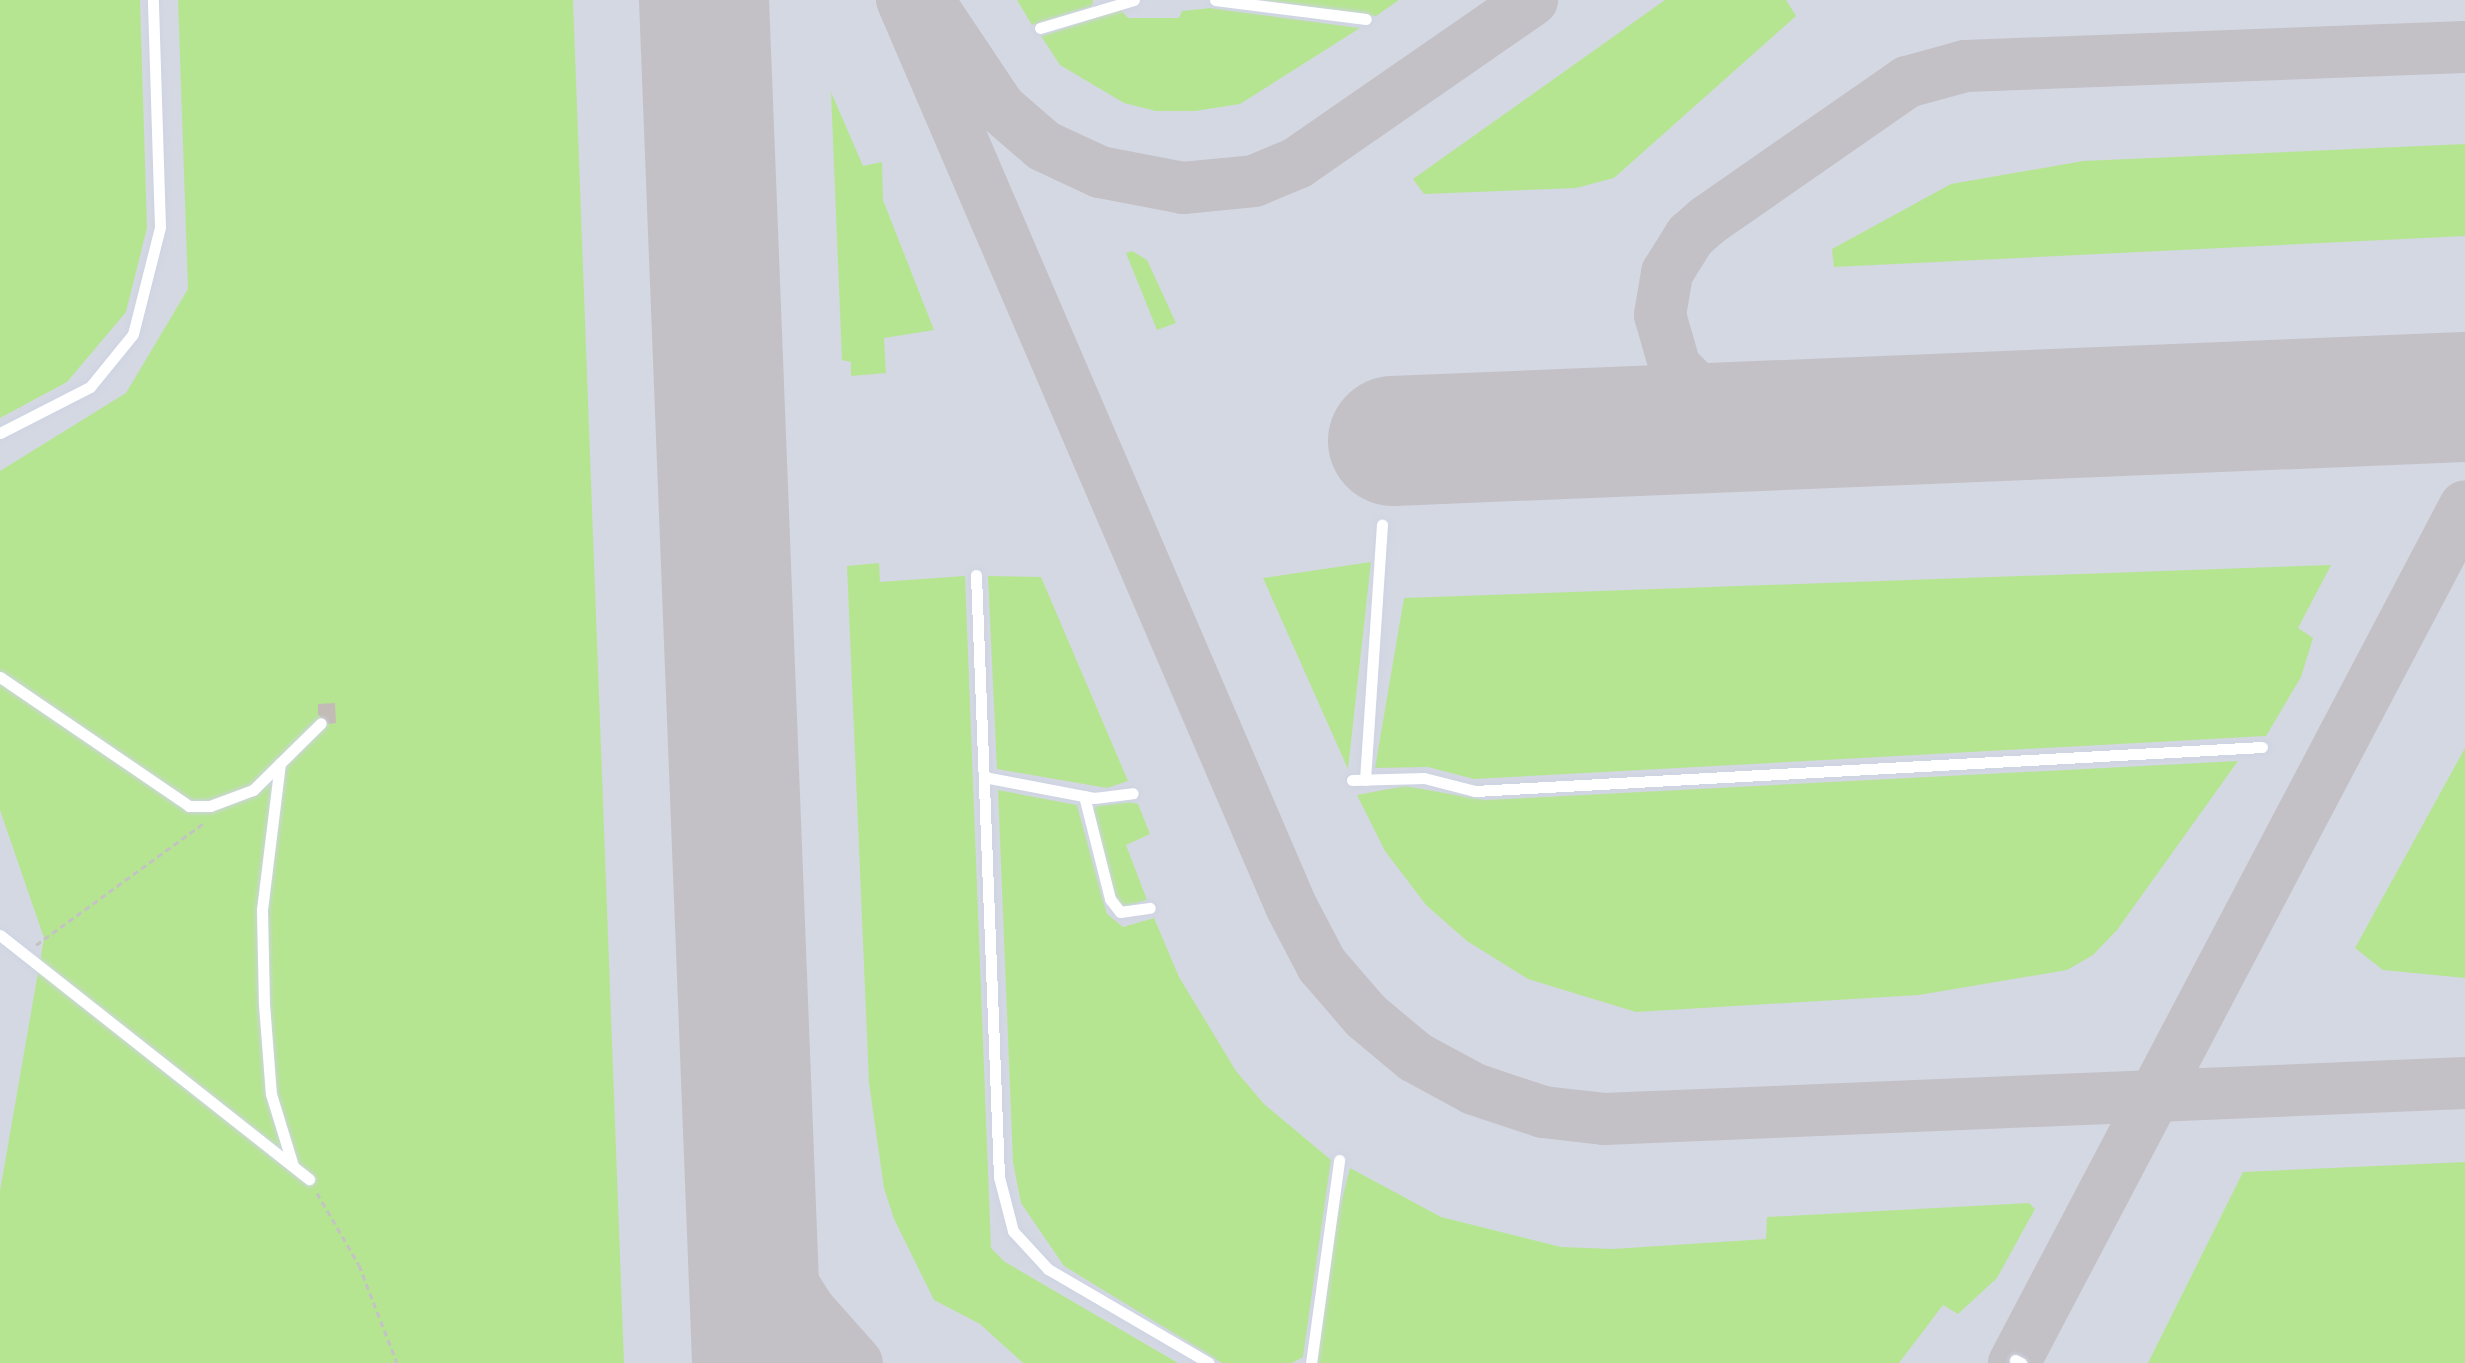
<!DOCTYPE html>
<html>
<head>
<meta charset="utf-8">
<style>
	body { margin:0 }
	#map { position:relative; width:2465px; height:1363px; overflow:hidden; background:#ebe1d8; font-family:"PT Sans Narrow",sans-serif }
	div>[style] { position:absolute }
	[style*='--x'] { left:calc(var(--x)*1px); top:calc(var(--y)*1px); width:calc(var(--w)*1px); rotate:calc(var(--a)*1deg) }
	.airport>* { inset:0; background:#d4d8e3 }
	.green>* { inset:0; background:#b6e591 }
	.taxiway>* { height:52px; margin:-26px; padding:0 26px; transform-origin:26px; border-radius:26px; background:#c3c1c6 }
	.runway>* { height:130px; margin:-65px; padding:0 65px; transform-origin:65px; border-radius:65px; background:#c3c1c6 }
	.building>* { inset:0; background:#c3bbb5 }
	.path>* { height:3px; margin-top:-1.5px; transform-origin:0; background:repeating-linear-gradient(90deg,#c3c3c3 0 6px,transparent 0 10px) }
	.roads { filter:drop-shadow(0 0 2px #cdd3e2) drop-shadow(0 0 2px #cdd3e2) }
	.lane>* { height:11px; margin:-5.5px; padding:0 5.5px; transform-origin:5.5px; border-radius:5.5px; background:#fff }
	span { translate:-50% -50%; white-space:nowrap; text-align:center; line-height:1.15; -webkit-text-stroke:6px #fff; paint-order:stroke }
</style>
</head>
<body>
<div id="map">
	<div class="airport">
		<i style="clip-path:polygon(0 0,2465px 0,2465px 1363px,0 1363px)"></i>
	</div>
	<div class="green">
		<i style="clip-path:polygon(0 0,140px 0,147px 228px,126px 312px,67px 382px,0 418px)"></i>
		<i style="clip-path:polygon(178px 0,573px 0,624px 1363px,0 1363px,0 1191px,44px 938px,0 810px,0 471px,126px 393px,188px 289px)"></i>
		<i style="clip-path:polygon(1017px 0,1093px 0,1092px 6px,1032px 25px)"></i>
		<i style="clip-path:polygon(1262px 0,1399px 0,1376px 16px)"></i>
		<i style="clip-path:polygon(1665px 0,1786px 0,1796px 16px,1614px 178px,1576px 188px,1424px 194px,1413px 179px)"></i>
		<i style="clip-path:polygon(1211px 8px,1360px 28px,1240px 104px,1195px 111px,1156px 111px,1124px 103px,1060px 65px,1041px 36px,1121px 10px,1128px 18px,1179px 18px,1182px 11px)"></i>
		<i style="clip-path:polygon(831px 92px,863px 166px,882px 162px,883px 200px,934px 330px,884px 338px,886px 373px,851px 376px,851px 362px,842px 360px)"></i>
		<i style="clip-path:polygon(2465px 144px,2465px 236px,1834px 267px,1832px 249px,1951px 184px,2083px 161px)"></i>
		<i style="clip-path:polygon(1132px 251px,1147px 260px,1176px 323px,1157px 330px,1126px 253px)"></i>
		<i style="clip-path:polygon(1371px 562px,1348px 769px,1263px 578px)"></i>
		<i style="clip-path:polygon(879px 563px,880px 582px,965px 576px,991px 1248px,1005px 1262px,1178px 1363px,1023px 1363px,980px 1324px,934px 1300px,894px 1219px,884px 1188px,869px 1083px,847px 566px)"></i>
		<i style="clip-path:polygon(2331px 565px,2298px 628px,2313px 638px,2301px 677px,2266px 736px,1474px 779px,1428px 767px,1375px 768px,1404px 598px)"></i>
		<i style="clip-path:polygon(988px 576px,1041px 577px,1128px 781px,1107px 788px,997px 769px)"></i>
		<i style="clip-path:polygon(2465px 748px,2465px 978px,2383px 970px,2355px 948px)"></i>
		<i style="clip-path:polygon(2238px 761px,2117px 930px,2093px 955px,2067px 970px,1919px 995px,1636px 1012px,1528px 979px,1467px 941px,1426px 905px,1385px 851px,1357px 795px,1405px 786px,1485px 800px)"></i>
		<i style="clip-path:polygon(998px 790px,1077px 805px,1107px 914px,1123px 927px,1154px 918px,1179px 977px,1236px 1071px,1264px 1104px,1331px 1160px,1303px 1357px,1292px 1363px,1222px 1363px,1064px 1266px,1021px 1203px,1013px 1162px)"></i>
		<i style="clip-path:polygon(1129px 802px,1138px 804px,1150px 834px,1126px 845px,1147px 900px,1124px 907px,1114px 895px,1092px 813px,1096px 806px)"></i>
		<i style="clip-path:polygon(2465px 1162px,2465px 1363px,2148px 1363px,2243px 1172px)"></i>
		<i style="clip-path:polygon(1350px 1168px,1441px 1217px,1561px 1247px,1613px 1249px,1766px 1239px,1767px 1217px,2029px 1203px,2035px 1209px,1997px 1278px,1958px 1314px,1943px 1305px,1899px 1363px,1315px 1363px,1334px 1230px)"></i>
	</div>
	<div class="taxiway">
		<i style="--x:902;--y:0;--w:986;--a:66.76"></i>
		<i style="--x:1291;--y:906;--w:67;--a:62.3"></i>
		<i style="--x:1322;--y:965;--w:67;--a:49.2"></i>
		<i style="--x:1366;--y:1016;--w:64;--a:39.9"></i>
		<i style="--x:1415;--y:1057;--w:67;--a:28.5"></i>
		<i style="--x:1474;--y:1089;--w:73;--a:18.4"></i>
		<i style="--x:1543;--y:1112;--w:61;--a:6.5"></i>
		<i style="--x:1604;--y:1119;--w:862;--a:-2.39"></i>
		<i style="--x:934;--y:9;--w:119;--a:56.3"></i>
		<i style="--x:1000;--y:108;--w:58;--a:40.8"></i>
		<i style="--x:1044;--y:146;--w:62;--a:24.9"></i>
		<i style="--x:1100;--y:172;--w:85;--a:10.9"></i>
		<i style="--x:1183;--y:188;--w:71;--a:-5.6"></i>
		<i style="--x:1254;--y:181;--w:47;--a:-22.7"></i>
		<i style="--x:1297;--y:163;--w:286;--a:-34.7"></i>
		<i style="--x:1765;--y:424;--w:54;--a:-160.6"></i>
		<i style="--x:1714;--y:406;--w:55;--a:-135"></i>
		<i style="--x:1675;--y:367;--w:54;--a:-106.1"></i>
		<i style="--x:1660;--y:315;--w:43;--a:-80.5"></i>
		<i style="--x:1667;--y:273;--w:44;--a:-58.1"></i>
		<i style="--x:1690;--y:236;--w:23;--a:-41"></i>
		<i style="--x:1707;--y:221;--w:244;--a:-34.8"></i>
		<i style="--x:1907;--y:82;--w:60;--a:-15.4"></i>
		<i style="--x:1965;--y:66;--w:500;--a:-2.18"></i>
		<i style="--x:747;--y:1112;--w:116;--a:80.5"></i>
		<i style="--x:766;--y:1226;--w:50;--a:66.5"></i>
		<i style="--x:786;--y:1272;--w:44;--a:58.1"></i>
		<i style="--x:809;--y:1309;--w:72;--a:48.4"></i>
		<i style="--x:2014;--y:1363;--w:968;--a:-62.24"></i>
	</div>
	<div class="runway">
		<i style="--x:704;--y:0;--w:1364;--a:87.77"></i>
		<i style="--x:1393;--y:441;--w:1073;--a:-2.35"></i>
	</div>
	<div class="building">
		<i style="clip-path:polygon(335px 703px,336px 723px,329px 724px,318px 715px,318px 704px)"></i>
	</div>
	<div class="path">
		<i style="--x:36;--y:945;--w:209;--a:-36"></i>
		<i style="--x:317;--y:1193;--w:83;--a:59.7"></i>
		<i style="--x:359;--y:1265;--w:105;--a:68.8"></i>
	</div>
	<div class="roads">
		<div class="lane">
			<i style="--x:1215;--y:0;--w:152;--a:7.2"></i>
			<i style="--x:1040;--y:28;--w:98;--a:-16.6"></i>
			<i style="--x:0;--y:433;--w:101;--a:-27.1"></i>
			<i style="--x:90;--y:387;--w:68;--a:-50.9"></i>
			<i style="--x:133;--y:334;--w:110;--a:-75.8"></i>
			<i style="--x:160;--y:227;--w:227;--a:-91.8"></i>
			<i style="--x:976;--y:575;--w:602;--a:87.81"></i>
			<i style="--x:999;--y:1177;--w:56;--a:75.5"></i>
			<i style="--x:1013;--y:1231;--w:52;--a:47.4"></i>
			<i style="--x:1048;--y:1269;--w:186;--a:30.3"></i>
			<i style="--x:0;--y:677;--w:229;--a:34.3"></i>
			<i style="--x:189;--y:806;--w:21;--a:0"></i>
			<i style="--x:210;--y:806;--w:46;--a:-20.4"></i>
			<i style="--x:253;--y:790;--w:95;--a:-44.6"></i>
			<i style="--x:280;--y:763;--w:148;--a:97"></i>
			<i style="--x:262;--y:910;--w:94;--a:88.8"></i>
			<i style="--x:264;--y:1004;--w:90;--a:85.6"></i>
			<i style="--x:271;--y:1094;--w:75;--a:73"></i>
			<i style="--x:984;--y:777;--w:112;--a:10.8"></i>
			<i style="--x:1094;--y:798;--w:39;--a:-7"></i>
			<i style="--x:1352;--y:780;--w:72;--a:-1.6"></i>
			<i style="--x:1424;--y:778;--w:53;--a:14.3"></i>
			<i style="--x:1475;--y:791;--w:788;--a:-3.2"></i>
			<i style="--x:1365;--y:780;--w:256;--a:-86.2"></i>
			<i style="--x:1084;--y:796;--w:106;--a:75.8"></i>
			<i style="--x:1110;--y:899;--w:16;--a:52"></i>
			<i style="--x:1120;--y:912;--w:30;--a:-8"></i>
			<i style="--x:0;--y:935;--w:394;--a:38.3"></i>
			<i style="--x:2015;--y:1360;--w:7;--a:27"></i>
			<i style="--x:1311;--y:1363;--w:205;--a:-82.1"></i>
		</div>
	</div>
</div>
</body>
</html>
